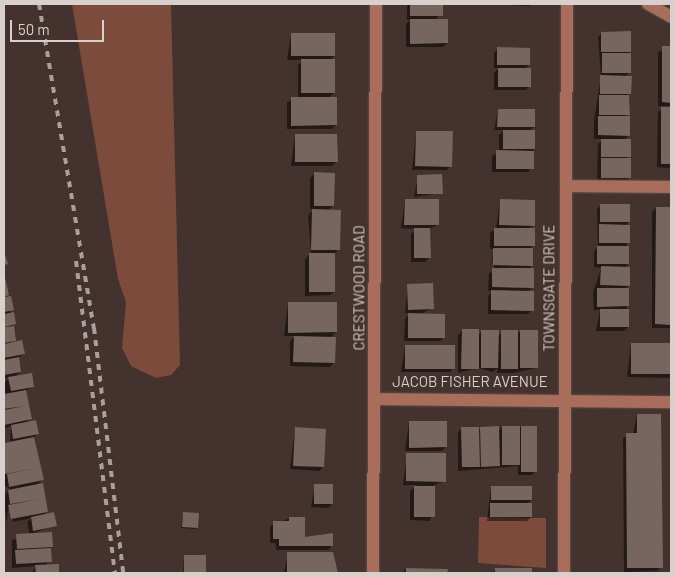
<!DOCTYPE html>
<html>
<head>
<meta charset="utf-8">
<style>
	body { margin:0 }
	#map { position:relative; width:675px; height:577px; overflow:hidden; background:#43322d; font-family:Barlow,sans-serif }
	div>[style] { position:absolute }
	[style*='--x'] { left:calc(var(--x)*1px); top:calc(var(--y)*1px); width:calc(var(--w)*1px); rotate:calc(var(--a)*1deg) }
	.green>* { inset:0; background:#7c4b3b }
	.shadow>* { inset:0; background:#0007 }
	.building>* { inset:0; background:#77655f }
	.roads { filter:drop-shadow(0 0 1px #5e4e4a) drop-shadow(0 0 1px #5e4e4a) }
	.minor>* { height:12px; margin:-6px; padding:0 6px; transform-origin:6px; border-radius:6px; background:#a86e5b }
	.rail>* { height:4px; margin-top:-2px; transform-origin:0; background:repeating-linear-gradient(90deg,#ab9f9c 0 6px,transparent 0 12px) }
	span { translate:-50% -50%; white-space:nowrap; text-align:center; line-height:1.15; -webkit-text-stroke:4px #43322d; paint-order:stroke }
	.street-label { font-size:15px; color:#d9cfcc }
	.frame { position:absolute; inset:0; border:5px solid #d9cfcc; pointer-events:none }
	.scale { position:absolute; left:10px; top:20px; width:94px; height:22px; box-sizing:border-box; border:2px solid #d9cfcc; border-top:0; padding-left:6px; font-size:15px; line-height:18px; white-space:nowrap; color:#d9cfcc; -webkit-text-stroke:4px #43322d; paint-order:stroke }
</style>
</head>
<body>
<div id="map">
	<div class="green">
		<i style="clip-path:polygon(72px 4px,171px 4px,180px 365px,171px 375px,156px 378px,131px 366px,122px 348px,126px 302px,118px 279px)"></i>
		<i style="clip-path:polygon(479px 517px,546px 518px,546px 568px,478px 563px)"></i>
	</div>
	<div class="shadow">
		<i style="clip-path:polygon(407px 4px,441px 4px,437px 20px,447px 43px,443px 47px,406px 47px,406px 24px,411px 20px,407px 20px)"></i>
		<i style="clip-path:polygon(491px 4px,532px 4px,529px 6px)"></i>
		<i style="clip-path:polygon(602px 33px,630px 51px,630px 72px,625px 77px,631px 77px,625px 117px,629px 135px,624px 140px,630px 177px,626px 181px,597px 181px,598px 144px,603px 139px,594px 139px,594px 121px,601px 76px,598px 37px)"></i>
		<i style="clip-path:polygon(291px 35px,334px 56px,329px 61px,334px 93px,328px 98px,336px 125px,332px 129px,287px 129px,287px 102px,298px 98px,298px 65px,303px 60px,287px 60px)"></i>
		<i style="clip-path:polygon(671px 47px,671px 106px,658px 106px,658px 52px)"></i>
		<i style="clip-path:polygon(498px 49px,529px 65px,524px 69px,529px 86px,526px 90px,494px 90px,494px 73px,499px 68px,494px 68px,494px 53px)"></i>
		<i style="clip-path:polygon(662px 109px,671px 109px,671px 168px,657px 167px,658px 112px)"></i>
		<i style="clip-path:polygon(498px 110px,534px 127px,529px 131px,534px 149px,529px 172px,492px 172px,492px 156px,499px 152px,499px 135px,504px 130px,494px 130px)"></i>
		<i style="clip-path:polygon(416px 132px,451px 166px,447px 170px,412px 170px)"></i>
		<i style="clip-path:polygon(295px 135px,336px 162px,332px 166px,291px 166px)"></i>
		<i style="clip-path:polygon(314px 174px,333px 205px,328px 211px,338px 250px,334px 254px,334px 292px,330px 295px,305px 296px,305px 259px,311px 253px,308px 215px,314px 209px,310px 209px,310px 178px)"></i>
		<i style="clip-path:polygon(418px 176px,441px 193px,414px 197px)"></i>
		<i style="clip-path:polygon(405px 200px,438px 225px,429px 229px,429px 258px,425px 262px,411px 262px,411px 234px,416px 229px,401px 228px)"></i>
		<i style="clip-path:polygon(500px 200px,533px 225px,529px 229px,533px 245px,529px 250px,532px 287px,528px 292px,532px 310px,528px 314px,488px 314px,488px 296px,492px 291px,488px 291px,489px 273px,494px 272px,495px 251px,490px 269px,494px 249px,490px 249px,490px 233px,496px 229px)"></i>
		<i style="clip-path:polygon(601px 205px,629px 222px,625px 226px,628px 264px,624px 268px,629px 285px,625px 289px,628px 327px,624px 331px,596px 331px,600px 310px,594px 310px,593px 293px,601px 268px,594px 267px,594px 251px,598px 247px,597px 209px)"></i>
		<i style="clip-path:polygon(656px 208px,671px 208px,671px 328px,652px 328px,652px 212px)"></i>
		<i style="clip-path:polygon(4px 273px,15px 343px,24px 354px,18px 358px,20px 372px,15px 377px,33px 386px,25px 391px,30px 419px,26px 423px,37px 434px,33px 438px,42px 480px,37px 485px,47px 512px,43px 516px,55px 525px,34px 533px,52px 546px,46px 566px,58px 565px,58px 573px,32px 573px,36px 566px,12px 568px,12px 540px,30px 535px,27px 522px,32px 518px,13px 522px,8px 508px,7px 523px,5px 510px,4px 495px,10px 489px,4px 485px,4px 444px,10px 443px,11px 426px,4px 428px,5px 382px,10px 377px,4px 378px)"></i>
		<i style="clip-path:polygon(408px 285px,432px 308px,419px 315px,444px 337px,440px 341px,404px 341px,405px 319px,410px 313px,405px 313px)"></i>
		<i style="clip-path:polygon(288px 303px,336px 332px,330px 338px,334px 363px,330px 367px,290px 366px,290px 341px,296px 336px,284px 336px)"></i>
		<i style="clip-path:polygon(462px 331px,477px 336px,482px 331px,497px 335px,520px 332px,536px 368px,513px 373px,497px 373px,497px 368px,493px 372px,478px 368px,458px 373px,458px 335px)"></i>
		<i style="clip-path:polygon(631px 344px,671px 344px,671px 378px,627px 377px)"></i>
		<i style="clip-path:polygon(405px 346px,454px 368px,450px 372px,401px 372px)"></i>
		<i style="clip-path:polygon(637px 415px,661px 567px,657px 571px,624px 572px,623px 438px,633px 434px)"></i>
		<i style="clip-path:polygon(409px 422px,446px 447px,442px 451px,405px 451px)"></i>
		<i style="clip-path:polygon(502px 427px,521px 427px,536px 471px,532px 475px,518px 475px,518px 466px,458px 471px,458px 432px,462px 428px,498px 431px)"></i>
		<i style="clip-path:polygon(295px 429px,323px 467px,319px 471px,290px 469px)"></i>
		<i style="clip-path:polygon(407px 454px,445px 481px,434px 485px,430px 521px,410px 520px,410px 491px,417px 485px,403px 485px)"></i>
		<i style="clip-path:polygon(315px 485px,332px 504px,328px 508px,311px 507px)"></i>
		<i style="clip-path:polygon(491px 487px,531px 500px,527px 504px,531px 517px,527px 521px,487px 521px)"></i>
		<i style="clip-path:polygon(183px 513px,197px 528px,195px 529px,181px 528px)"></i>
		<i style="clip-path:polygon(289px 518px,304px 539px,332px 546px,328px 550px,276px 550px,276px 543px,270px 543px,270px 526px)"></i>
		<i style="clip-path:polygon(288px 553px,332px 553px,337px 573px,284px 573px)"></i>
		<i style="clip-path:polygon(184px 556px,205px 556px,205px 573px,183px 573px)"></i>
		<i style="clip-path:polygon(406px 569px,446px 570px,446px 573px,402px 573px)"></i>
		<i style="clip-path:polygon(496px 569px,531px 569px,531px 573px,492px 573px)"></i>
	</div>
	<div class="building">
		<i style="clip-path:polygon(410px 4px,443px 4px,443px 16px,410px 16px)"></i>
		<i style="clip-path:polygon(410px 19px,448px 19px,448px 43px,410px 44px)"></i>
		<i style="clip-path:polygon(631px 31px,631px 52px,601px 52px,601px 32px)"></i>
		<i style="clip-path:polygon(291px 33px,335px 33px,335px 56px,291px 56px)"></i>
		<i style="clip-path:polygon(662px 46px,671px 46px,671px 103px,662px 102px)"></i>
		<i style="clip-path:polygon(497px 47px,530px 48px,530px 65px,497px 65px)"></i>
		<i style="clip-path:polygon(602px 53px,631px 53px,631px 73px,602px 73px)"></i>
		<i style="clip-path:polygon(301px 59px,335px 59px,335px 93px,301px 93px)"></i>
		<i style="clip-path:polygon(498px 68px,531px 68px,531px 87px,498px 87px)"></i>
		<i style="clip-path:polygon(600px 75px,632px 76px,631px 94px,600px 94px)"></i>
		<i style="clip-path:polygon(599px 95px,629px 95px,630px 115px,599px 115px)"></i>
		<i style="clip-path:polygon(291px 97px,337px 97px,337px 125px,291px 126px)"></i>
		<i style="clip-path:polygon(661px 107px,671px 107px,671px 164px,661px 164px)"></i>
		<i style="clip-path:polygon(498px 109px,535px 109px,535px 127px,497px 127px)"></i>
		<i style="clip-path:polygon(598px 116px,630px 116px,630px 136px,598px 135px)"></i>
		<i style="clip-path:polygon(503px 130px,535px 130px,535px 149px,503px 149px)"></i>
		<i style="clip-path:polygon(416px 131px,453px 131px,452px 167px,415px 166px)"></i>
		<i style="clip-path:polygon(295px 134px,337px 134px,338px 162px,295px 162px)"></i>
		<i style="clip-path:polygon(601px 139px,631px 139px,631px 157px,601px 157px)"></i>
		<i style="clip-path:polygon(496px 150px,534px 151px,534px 169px,496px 169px)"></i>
		<i style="clip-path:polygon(601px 158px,631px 158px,631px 178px,601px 178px)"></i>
		<i style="clip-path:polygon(314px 172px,335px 173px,334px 206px,314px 206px)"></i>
		<i style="clip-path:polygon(442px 174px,443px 194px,417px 194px,417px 175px)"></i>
		<i style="clip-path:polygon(405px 199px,439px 199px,439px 225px,404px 225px)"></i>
		<i style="clip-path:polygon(500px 199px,535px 200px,535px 226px,499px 225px)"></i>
		<i style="clip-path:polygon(600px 204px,630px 204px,630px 222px,600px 222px)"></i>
		<i style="clip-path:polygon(656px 207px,671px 207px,671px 325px,655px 324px)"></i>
		<i style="clip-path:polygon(312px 209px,341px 210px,340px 250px,311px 250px)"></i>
		<i style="clip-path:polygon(599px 224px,630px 225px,630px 243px,599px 243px)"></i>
		<i style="clip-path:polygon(414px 228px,430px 228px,431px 258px,414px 258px)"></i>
		<i style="clip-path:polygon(494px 228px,535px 228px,535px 246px,494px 246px)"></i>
		<i style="clip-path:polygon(597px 246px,629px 246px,629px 264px,597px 264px)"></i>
		<i style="clip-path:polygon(493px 248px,533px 248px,533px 266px,493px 265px)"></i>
		<i style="clip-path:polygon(4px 251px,8px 264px,4px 265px)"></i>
		<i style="clip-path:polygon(309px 253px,335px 253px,335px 292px,309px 292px)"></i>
		<i style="clip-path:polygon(601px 266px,630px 267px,630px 286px,600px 285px)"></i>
		<i style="clip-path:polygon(492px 268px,534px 268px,534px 288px,492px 287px)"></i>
		<i style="clip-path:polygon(4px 273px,9px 295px,4px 297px)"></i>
		<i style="clip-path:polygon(433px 283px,434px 309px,408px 310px,407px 284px)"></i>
		<i style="clip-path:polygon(597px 288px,629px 288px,629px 306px,597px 307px)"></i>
		<i style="clip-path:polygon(491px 290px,534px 291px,534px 311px,491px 310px)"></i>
		<i style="clip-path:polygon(11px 296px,14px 310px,4px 312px,4px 297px)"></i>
		<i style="clip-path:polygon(288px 302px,337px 302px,337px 332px,288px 333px)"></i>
		<i style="clip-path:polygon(600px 309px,629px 309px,629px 327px,600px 327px)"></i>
		<i style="clip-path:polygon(14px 312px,16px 324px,4px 327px,4px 314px)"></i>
		<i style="clip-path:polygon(408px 313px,445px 314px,445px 338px,408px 338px)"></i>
		<i style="clip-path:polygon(14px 326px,16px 341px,4px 343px,4px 327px)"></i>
		<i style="clip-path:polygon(462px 329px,479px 329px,479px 369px,461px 369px)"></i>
		<i style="clip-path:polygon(481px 330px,499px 330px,498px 368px,481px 368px)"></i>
		<i style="clip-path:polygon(501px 330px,518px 330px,518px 369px,501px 369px)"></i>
		<i style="clip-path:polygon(520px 330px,538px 330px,538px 368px,520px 368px)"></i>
		<i style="clip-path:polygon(294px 336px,336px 337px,335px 363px,293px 362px)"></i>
		<i style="clip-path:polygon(22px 340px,25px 354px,4px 358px,4px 344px)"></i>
		<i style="clip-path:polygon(631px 343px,671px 343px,671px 374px,631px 374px)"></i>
		<i style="clip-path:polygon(405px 345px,455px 345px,455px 369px,405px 369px)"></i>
		<i style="clip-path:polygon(19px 357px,21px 372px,4px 375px,4px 360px)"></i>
		<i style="clip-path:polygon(32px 373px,34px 387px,11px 391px,8px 377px)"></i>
		<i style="clip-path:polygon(26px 390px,32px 419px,4px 425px,4px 410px,24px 406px,4px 409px,4px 394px)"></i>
		<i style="clip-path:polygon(637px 414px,661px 414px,663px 568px,627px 568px,626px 433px,637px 433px)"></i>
		<i style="clip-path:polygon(36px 420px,39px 434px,13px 439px,11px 425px)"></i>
		<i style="clip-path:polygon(409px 421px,447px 421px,447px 447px,409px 448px)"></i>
		<i style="clip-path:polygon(499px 426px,500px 466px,481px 467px,480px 427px)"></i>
		<i style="clip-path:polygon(502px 426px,520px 426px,520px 465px,502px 465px)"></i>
		<i style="clip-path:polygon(521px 426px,537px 426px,537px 472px,521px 472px)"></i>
		<i style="clip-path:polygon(295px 427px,326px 429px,324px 467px,293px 466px)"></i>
		<i style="clip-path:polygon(461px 427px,479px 427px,480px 467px,462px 467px)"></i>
		<i style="clip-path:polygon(34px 437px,44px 480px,9px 487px,7px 474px,37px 468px,5px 474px,4px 443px)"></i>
		<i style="clip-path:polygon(406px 453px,446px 453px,446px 482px,406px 481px)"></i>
		<i style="clip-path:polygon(43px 483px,48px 512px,11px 519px,8px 505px,40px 499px,10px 504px,8px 490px)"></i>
		<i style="clip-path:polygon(314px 484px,333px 484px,333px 504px,314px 504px)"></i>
		<i style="clip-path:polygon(414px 486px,435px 486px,435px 517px,414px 517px)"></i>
		<i style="clip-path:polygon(491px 486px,532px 486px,532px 500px,491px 500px)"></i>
		<i style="clip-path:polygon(490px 503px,532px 503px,532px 517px,490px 517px)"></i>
		<i style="clip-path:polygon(54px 512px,57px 526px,33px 531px,31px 517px)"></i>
		<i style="clip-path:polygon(183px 512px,199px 513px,198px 528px,182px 527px)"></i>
		<i style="clip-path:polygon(289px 517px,305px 517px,305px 537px,333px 533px,333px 546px,279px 546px,279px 539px,273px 539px,273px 521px,289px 521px)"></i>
		<i style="clip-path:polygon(52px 532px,53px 547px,17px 549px,16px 534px)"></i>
		<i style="clip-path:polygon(51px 548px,52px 562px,16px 564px,15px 550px)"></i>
		<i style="clip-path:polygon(287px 552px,333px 552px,338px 573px,287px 573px)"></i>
		<i style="clip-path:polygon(184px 555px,206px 555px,206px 573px,184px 573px)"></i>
		<i style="clip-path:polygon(59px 564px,59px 573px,36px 573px,35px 565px)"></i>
		<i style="clip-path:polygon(406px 568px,448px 569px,447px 573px,406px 573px)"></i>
		<i style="clip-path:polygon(495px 568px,532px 568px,532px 573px,495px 573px)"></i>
	</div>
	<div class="roads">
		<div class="minor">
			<i style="--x:648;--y:4;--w:26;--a:29"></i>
			<i style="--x:566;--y:186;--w:105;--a:0.5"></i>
			<i style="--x:375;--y:399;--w:296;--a:0.6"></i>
			<i style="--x:373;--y:573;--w:569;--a:-89.7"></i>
			<i style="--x:564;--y:573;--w:569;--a:-89.7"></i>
		</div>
	</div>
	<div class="rail">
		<i style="--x:39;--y:4;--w:329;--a:80.4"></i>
		<i style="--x:94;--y:328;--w:247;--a:83.2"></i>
		<i style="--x:76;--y:261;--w:314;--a:82.9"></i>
	</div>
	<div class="street-label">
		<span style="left:359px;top:288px;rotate:-90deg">CRESTWOOD ROAD</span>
		<span style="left:549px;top:288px;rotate:-90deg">TOWNSGATE DRIVE</span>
		<span style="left:470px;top:382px">JACOB FISHER AVENUE</span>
	</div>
	<div class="frame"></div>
	<div class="scale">50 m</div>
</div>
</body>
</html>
